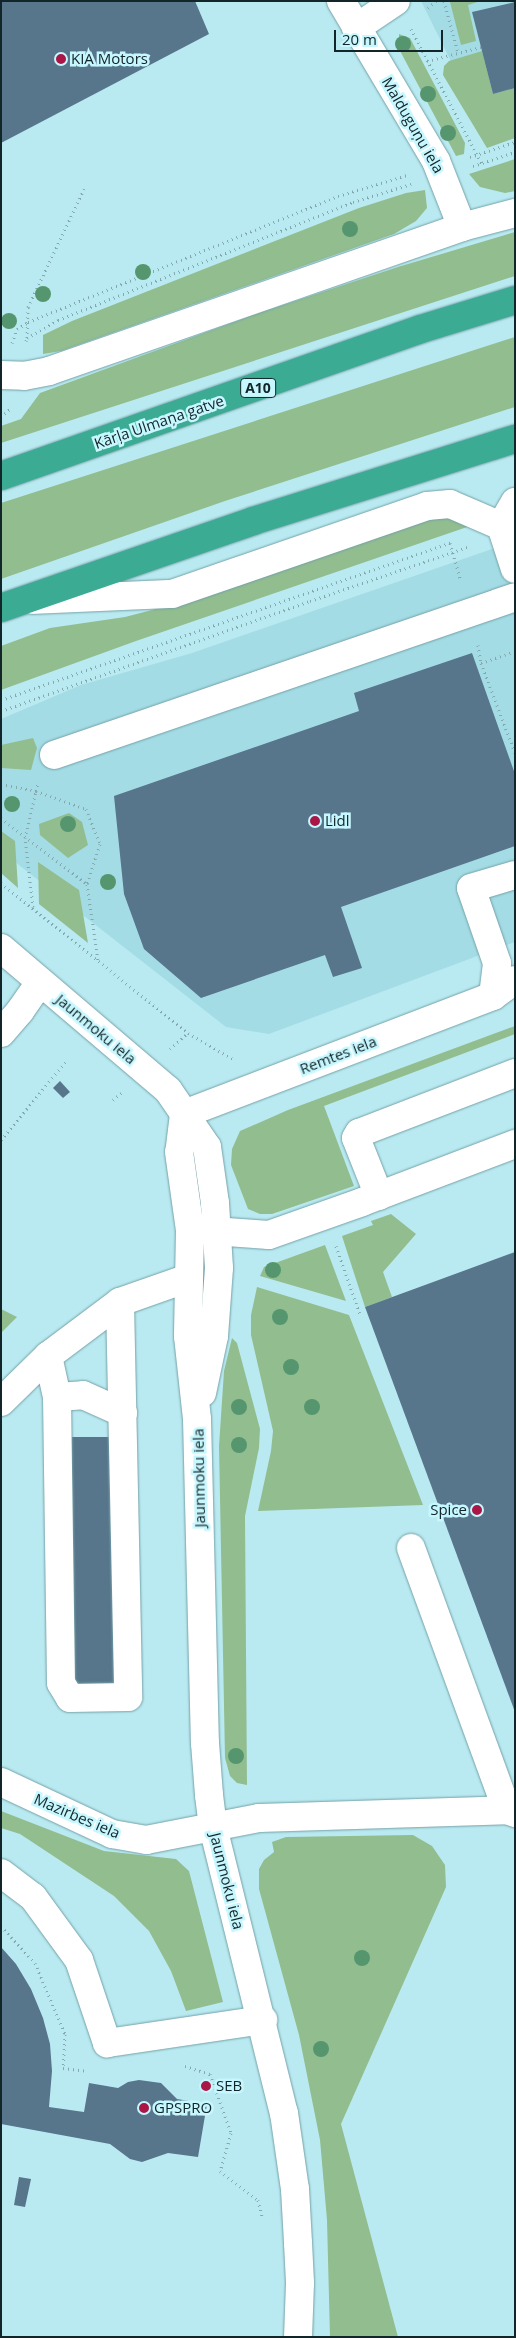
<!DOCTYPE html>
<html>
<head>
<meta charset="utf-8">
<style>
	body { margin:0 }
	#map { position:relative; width:516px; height:2338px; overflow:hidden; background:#baeaf1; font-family:"Open Sans",sans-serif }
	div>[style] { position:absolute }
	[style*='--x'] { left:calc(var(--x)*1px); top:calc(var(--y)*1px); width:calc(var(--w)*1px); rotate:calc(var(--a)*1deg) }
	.built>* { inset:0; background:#a4dce5 }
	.green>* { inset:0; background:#92bd8f }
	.building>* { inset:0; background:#57758b }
	.path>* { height:3px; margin-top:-1.5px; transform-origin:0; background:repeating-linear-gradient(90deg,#83a9af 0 1px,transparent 0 5px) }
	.roads { filter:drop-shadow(0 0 1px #74a1a8) drop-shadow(0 0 1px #74a1a8) }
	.minor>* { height:28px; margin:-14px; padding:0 14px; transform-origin:14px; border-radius:14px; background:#fff }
	.highway>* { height:28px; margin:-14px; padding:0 14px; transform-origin:14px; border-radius:14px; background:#3bab93 }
	.trees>* { width:16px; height:16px; margin:-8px; border-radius:50%; background:#55966f }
	.dots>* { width:14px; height:14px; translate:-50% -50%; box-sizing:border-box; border:2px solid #c7f7fe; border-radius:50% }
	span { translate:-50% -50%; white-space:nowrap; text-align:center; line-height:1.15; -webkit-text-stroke:5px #c7f7fe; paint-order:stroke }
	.shield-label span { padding:1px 4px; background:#c7f7fe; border:1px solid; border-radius:4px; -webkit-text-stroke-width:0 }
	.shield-label { font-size:14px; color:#122528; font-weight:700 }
	.poi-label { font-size:15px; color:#122528 }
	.left { translate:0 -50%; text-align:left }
	.right { translate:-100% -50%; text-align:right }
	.street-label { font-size:15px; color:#122528 }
	.frame { position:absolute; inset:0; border:2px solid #122528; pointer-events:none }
	.scale { position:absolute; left:334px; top:30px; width:109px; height:22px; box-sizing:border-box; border:2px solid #122528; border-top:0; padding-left:6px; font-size:15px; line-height:18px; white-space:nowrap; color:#122528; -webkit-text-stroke:4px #c7f7fe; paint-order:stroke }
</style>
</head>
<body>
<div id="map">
	<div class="built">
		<i style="clip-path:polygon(421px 1px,515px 1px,515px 120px,485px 130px)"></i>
		<i style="clip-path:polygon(515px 541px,515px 942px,269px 1034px,226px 1027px,1px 851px,1px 719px,81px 685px,192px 653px)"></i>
	</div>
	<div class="green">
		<i style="clip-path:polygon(481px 1px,468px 5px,476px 41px,461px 45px,450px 2px)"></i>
		<i style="clip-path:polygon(399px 34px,410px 38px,465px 143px,464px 154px,456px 156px,399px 49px)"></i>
		<i style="clip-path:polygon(482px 51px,493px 94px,515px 88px,515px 138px,487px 148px,443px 75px,444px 66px,449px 61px)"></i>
		<i style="clip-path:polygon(515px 159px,515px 191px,505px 193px,480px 187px,469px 174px)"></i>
		<i style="clip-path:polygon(425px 190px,427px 208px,416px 221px,394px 234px,61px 351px,43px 354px,43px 335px,72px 321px,359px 208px,406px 193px)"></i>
		<i style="clip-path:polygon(515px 232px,515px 276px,1px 443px,1px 426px,21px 419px,40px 393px,256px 314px,398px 267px)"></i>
		<i style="clip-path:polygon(515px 337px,515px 407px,225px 501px,1px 579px,1px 503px)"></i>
		<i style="clip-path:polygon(441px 516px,460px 519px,470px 526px,136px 641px,1px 690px,1px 646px,50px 628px,125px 617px,152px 610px,419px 521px)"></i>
		<i style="clip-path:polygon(33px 738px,37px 748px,31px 770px,1px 768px,1px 745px)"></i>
		<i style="clip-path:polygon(69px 813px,82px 822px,88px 845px,68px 858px,40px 835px,39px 824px)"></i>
		<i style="clip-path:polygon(1px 831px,15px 841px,18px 888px,1px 873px)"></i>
		<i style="clip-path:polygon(38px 862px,79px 890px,88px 943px,39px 904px)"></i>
		<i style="clip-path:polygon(515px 1026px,515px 1034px,324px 1106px,354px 1186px,272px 1214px,260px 1214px,248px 1209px,231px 1165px,232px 1149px,240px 1131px,288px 1110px)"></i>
		<i style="clip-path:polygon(391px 1214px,416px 1234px,383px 1272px,392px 1297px,365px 1307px,342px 1236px,373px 1225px,371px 1221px)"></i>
		<i style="clip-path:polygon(325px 1245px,346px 1301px,260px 1276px,264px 1267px)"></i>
		<i style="clip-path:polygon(257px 1287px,349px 1315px,423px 1505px,258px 1511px,271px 1451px,273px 1431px,251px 1335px,251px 1315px)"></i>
		<i style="clip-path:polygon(1px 1309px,17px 1317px,1px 1333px)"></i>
		<i style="clip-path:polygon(232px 1338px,237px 1343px,260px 1429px,259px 1448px,245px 1516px,247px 1785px,237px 1783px,230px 1776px,225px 1758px,219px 1446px,224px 1371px)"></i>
		<i style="clip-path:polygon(1px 1811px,104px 1851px,176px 1859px,189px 1871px,223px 2002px,186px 2011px,171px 1971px,149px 1931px,114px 1896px,20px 1834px,1px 1828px)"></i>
		<i style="clip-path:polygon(413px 1835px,432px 1846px,445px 1865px,446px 1887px,341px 2124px,398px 2337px,330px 2337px,327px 2220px,320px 2140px,299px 2035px,259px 1889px,259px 1869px,264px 1860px,274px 1852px,272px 1842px,286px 1837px)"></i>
	</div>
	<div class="building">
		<i style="clip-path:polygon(1px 1px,195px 1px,209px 34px,1px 143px)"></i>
		<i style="clip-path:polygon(515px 2px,515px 88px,493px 94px,472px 12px)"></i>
		<i style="clip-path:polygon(472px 653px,515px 774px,515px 846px,341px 907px,362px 968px,333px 977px,325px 955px,201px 998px,144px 949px,124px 894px,114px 796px,359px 711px,354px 693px)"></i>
		<i style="clip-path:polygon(60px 1081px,70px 1092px,63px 1098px,53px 1088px)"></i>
		<i style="clip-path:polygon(515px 1252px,515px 1712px,365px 1307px)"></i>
		<i style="clip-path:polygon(71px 1437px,118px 1437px,121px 1686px,73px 1687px)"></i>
		<i style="clip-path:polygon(1px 1947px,16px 1964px,31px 1989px,43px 2018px,50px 2044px,52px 2071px,49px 2107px,84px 2112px,89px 2083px,118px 2088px,128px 2082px,139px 2080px,161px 2083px,177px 2099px,207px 2104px,198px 2157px,168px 2153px,142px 2162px,130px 2159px,110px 2144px,1px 2124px)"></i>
		<i style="clip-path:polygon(19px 2177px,31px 2179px,25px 2207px,14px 2205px)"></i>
	</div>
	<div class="path">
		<i style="--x:444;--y:1;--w:54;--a:74.9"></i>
		<i style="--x:428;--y:8;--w:11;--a:-41"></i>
		<i style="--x:411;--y:29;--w:153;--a:62.3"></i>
		<i style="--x:427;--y:61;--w:56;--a:-14.5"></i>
		<i style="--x:470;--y:157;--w:47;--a:-18.4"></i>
		<i style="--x:473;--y:166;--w:44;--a:-18.4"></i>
		<i style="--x:27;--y:338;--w:31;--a:-88"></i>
		<i style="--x:28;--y:307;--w:131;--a:-64.6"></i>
		<i style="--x:26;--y:341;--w:3;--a:-72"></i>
		<i style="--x:27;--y:338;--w:36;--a:-30"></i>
		<i style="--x:58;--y:320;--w:318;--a:-21.8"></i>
		<i style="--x:353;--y:202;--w:61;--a:-17.2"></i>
		<i style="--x:12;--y:343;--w:15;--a:-70"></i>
		<i style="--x:17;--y:329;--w:13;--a:-32"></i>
		<i style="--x:28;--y:322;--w:335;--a:-22.1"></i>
		<i style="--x:338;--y:196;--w:72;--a:-16.9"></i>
		<i style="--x:1;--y:417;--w:12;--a:-42"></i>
		<i style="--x:450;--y:543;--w:40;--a:74"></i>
		<i style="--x:478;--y:645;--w:18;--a:81"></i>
		<i style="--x:481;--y:663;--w:96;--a:69.3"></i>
		<i style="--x:481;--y:663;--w:36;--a:-19"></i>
		<i style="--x:1;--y:700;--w:479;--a:-19.3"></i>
		<i style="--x:1;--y:711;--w:328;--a:-19.6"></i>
		<i style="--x:310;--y:601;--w:167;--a:-18.9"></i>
		<i style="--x:1;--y:784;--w:36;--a:11"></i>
		<i style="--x:36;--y:791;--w:8;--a:-76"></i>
		<i style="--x:1;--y:818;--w:108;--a:37.5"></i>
		<i style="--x:87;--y:884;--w:77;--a:81.8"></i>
		<i style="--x:1;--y:883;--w:240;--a:38.7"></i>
		<i style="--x:188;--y:1033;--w:52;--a:30"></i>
		<i style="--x:33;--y:907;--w:69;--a:-96.6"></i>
		<i style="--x:25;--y:838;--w:48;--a:-76.8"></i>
		<i style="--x:36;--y:791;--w:53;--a:19.8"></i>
		<i style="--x:86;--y:809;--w:38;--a:68"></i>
		<i style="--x:100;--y:844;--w:42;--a:108"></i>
		<i style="--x:170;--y:1049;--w:24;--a:-42"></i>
		<i style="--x:113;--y:1100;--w:11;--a:-41"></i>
		<i style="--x:1;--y:1140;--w:104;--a:-50.5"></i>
		<i style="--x:336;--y:1246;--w:72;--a:70.6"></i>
		<i style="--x:1;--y:1926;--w:50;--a:47.4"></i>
		<i style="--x:35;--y:1963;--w:77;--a:67.1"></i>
		<i style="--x:65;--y:2034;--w:34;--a:93"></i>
		<i style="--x:63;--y:2068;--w:25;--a:7"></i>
		<i style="--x:185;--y:2066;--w:26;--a:18"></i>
		<i style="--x:210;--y:2074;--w:63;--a:70.4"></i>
		<i style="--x:231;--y:2133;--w:40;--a:106"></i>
		<i style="--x:220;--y:2171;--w:48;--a:37.3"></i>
		<i style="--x:258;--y:2200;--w:16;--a:76"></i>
	</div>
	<div class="roads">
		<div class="minor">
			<i style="--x:341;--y:1;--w:186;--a:59.3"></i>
			<i style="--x:436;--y:161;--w:71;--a:68.5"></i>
			<i style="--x:356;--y:28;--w:48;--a:-34"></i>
			<i style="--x:1;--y:375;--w:23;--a:2"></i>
			<i style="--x:24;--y:376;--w:25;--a:-11"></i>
			<i style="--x:49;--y:371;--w:437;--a:-19.2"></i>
			<i style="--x:462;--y:227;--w:55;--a:-14.8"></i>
			<i style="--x:501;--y:526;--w:45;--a:72"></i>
			<i style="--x:33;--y:600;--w:139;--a:-2.5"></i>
			<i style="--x:172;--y:594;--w:270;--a:-19"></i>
			<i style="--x:427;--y:506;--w:23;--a:-5"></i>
			<i style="--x:450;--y:504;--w:56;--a:23.3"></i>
			<i style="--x:501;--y:526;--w:28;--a:-60"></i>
			<i style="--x:54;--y:755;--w:487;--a:-18.9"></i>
			<i style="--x:1;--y:948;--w:219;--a:40.4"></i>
			<i style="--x:168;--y:1090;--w:69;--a:55.6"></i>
			<i style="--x:207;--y:1147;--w:57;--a:81.9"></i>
			<i style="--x:215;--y:1203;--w:65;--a:86.5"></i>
			<i style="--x:219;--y:1268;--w:68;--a:94.2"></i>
			<i style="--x:214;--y:1336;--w:58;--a:101.9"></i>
			<i style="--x:493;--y:996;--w:33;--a:-83"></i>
			<i style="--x:497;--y:963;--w:79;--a:-109.1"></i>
			<i style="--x:471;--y:888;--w:46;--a:-16.5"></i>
			<i style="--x:1;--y:1033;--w:29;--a:-49"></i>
			<i style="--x:20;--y:1011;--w:35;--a:-55"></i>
			<i style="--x:184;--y:1114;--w:38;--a:97"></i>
			<i style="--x:179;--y:1152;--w:79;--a:82"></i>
			<i style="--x:190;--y:1230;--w:106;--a:91.1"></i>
			<i style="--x:188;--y:1336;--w:83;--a:83.8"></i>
			<i style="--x:197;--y:1419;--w:324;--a:88.6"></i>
			<i style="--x:205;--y:1743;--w:52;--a:85.6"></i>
			<i style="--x:209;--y:1795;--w:32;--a:83"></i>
			<i style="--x:213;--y:1827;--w:295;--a:76.1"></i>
			<i style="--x:284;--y:2113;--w:77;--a:81.8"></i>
			<i style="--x:295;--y:2189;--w:54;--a:86.8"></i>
			<i style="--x:298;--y:2243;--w:40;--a:87.1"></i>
			<i style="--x:300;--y:2283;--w:54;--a:92.1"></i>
			<i style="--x:184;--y:1114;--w:331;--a:-20.9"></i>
			<i style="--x:493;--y:996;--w:27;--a:-36"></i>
			<i style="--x:379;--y:1196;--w:62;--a:-111.6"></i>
			<i style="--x:356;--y:1138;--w:6;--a:-59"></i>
			<i style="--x:359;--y:1133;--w:167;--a:-21"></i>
			<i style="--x:199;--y:1230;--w:70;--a:4.1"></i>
			<i style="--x:269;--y:1235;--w:99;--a:-19.5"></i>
			<i style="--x:362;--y:1202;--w:164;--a:-20.8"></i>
			<i style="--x:120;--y:1302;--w:395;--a:88.8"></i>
			<i style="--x:128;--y:1697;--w:58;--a:179"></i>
			<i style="--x:70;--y:1698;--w:17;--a:-121"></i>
			<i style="--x:61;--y:1683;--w:286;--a:-90.8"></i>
			<i style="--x:57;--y:1397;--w:42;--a:-102.4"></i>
			<i style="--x:48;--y:1356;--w:90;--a:-36.9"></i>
			<i style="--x:120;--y:1302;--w:72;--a:-19.4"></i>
			<i style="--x:57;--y:1397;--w:26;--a:-4"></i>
			<i style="--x:83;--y:1395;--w:44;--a:24.2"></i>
			<i style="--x:1;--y:1402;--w:66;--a:-44.4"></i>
			<i style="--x:411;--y:1548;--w:279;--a:69.9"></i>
			<i style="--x:1;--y:1782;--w:123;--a:25.1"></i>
			<i style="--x:112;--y:1834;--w:35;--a:10"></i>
			<i style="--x:146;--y:1840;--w:115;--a:-11"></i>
			<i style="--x:259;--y:1818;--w:248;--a:-1.8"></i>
			<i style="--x:507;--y:1810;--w:9;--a:21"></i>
			<i style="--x:1;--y:1873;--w:40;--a:37"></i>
			<i style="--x:33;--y:1897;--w:78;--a:53.9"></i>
			<i style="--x:79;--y:1960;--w:88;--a:71.4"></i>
			<i style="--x:107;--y:2043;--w:158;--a:-8.4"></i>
		</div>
		<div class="highway">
			<i style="--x:1;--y:476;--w:445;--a:-19.3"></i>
			<i style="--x:421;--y:329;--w:98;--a:-17.1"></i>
			<i style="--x:1;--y:608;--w:267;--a:-19"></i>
			<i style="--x:253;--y:521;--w:275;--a:-17.4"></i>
		</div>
	</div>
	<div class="trees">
		<i style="left:403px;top:44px"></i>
		<i style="left:428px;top:94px"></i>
		<i style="left:448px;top:133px"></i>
		<i style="left:350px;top:229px"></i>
		<i style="left:143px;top:272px"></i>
		<i style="left:43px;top:294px"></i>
		<i style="left:9px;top:321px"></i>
		<i style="left:12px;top:804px"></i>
		<i style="left:68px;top:824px"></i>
		<i style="left:108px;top:882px"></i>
		<i style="left:273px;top:1270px"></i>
		<i style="left:280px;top:1317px"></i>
		<i style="left:291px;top:1367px"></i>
		<i style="left:239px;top:1407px"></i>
		<i style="left:312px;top:1407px"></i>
		<i style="left:239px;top:1445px"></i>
		<i style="left:236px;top:1756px"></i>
		<i style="left:362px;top:1958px"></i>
		<i style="left:321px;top:2049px"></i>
	</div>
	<div class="dots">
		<i style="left:61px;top:59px;background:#aa1645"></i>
		<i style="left:315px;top:821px;background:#aa1645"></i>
		<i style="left:477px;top:1510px;background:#aa1645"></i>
		<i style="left:206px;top:2086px;background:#aa1645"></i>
		<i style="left:144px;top:2108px;background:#aa1645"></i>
	</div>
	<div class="shield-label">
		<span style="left:258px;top:388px">A10</span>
	</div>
	<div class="poi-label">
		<span class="left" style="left:71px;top:59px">KIA Motors</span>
		<span class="left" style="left:325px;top:821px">Lidl</span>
		<span class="right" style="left:467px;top:1510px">Spice</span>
		<span class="left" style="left:216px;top:2086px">SEB</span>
		<span class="left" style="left:154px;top:2108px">GPSPRO</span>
	</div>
	<div class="street-label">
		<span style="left:413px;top:125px;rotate:60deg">Malduguņu iela</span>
		<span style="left:159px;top:422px;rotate:-19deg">Kārļa Ulmaņa gatve</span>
		<span style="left:96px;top:1029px;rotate:40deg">Jaunmoku iela</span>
		<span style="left:338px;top:1055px;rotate:-21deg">Remtes iela</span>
		<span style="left:199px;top:1478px;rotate:-91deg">Jaunmoku iela</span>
		<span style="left:77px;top:1816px;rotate:23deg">Mazirbes iela</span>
		<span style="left:227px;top:1881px;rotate:76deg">Jaunmoku iela</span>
	</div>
	<div class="frame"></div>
	<div class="scale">20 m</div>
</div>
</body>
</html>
